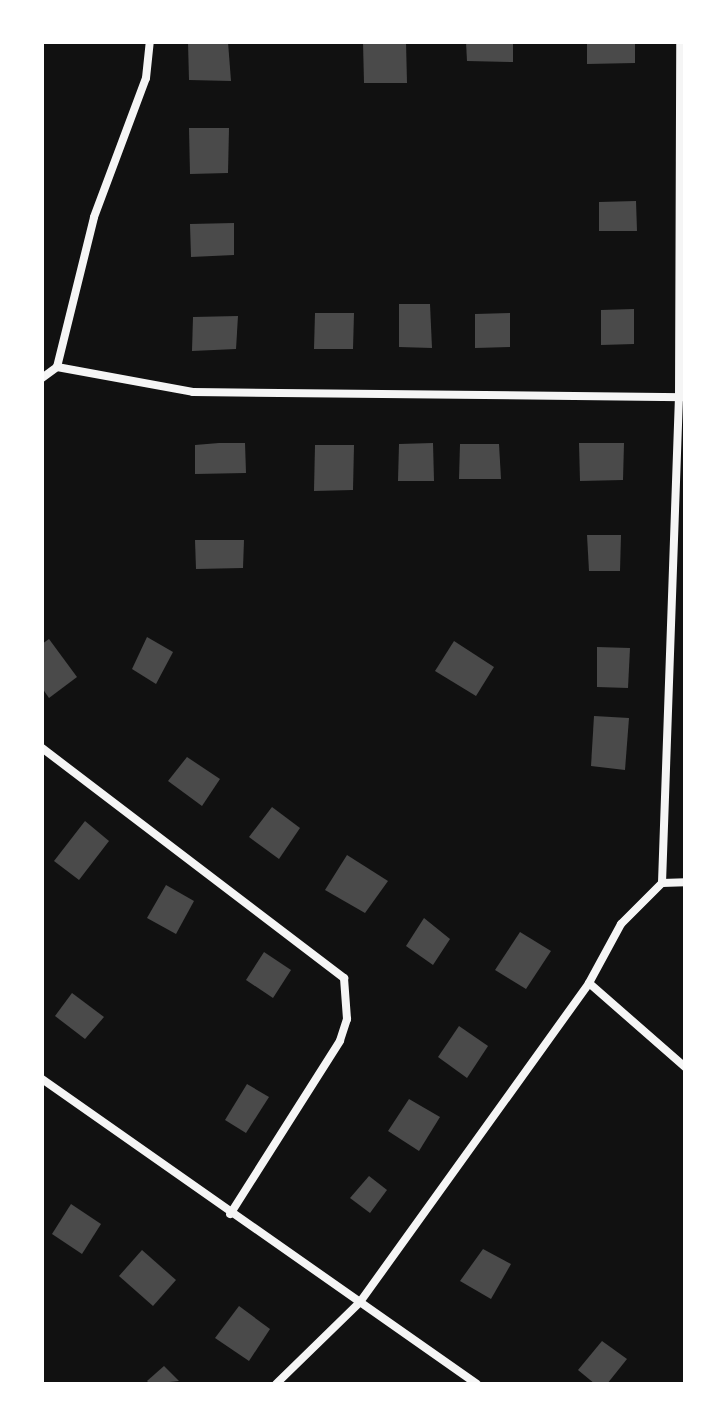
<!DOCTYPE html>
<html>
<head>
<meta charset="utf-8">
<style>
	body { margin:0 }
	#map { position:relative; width:727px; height:1426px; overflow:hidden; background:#111; font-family:"Roboto Condensed",sans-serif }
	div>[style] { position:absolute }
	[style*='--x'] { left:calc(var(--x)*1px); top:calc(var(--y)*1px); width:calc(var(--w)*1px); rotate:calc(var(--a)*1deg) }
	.building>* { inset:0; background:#4a4a4a }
	.minor>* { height:8px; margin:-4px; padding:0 4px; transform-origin:4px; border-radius:4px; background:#f5f5f5 }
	span { translate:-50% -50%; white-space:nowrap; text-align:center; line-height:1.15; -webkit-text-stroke:6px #fff; paint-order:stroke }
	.frame { position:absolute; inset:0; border:44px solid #fff; pointer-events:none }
</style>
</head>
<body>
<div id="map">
	<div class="building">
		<i style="clip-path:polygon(188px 42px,228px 42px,231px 81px,189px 80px)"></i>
		<i style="clip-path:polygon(363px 42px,406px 42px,407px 83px,364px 83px)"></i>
		<i style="clip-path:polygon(466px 42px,513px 42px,513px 62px,467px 61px)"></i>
		<i style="clip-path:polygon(587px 42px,635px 42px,635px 63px,587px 64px)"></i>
		<i style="clip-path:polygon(189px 128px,229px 128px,228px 173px,190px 174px)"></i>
		<i style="clip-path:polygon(636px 201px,637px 231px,599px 231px,599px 202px)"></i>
		<i style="clip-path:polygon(234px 223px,234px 255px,191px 257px,190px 224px)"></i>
		<i style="clip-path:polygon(399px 304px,430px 304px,432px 348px,399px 347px)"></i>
		<i style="clip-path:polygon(634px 309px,634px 344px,601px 345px,601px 310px)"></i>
		<i style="clip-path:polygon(315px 313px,354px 313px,353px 349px,314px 349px)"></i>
		<i style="clip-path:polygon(510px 313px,510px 347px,475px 348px,475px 314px)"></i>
		<i style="clip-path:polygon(238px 316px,236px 349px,192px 351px,193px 317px)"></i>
		<i style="clip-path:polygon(219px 443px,245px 443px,246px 473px,195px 474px,195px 445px)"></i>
		<i style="clip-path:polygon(433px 443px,434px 481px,398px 481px,399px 444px)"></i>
		<i style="clip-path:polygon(579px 443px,624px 443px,623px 480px,580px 481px)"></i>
		<i style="clip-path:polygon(460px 444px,499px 444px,501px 479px,459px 479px)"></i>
		<i style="clip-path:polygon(315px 445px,354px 445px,353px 490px,314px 491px)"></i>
		<i style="clip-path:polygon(587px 535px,621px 535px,620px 571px,589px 571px)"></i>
		<i style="clip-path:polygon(195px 540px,244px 540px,243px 568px,196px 569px)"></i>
		<i style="clip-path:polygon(147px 637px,173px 652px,156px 684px,132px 669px)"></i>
		<i style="clip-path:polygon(49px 639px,77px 677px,49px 698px,42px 688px,42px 644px)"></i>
		<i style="clip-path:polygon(454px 641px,494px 667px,476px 696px,435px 671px)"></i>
		<i style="clip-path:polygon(597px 647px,630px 648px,628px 688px,597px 687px)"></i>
		<i style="clip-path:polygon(594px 716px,629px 718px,625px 770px,591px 766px)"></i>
		<i style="clip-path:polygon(187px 757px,220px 779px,202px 806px,168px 781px)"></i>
		<i style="clip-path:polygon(272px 807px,300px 828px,279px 859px,249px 837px)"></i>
		<i style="clip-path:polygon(85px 821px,109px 841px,79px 880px,54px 861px)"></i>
		<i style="clip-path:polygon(347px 855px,388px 881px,365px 913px,325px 890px)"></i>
		<i style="clip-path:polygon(166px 885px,194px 901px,176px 934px,147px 918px)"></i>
		<i style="clip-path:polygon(424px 918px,450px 939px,433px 965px,406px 946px)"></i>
		<i style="clip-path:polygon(520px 932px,551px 951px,526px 989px,495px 970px)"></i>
		<i style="clip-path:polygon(264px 952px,291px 970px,273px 998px,246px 980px)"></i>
		<i style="clip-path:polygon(72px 993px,104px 1017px,85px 1039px,55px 1016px)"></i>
		<i style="clip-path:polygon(459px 1026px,488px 1046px,467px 1078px,438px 1057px)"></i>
		<i style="clip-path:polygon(247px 1084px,269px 1097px,246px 1133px,225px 1120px)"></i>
		<i style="clip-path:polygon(409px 1099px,440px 1117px,419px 1151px,388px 1131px)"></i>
		<i style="clip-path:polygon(369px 1176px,387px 1190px,370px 1213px,350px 1198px)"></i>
		<i style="clip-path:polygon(71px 1204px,101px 1224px,82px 1254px,52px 1234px)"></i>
		<i style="clip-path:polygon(483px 1249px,511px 1264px,491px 1299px,460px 1281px)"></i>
		<i style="clip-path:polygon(142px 1250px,176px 1280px,153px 1306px,119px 1276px)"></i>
		<i style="clip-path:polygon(239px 1306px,270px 1329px,249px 1361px,215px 1338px)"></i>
		<i style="clip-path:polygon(602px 1341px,627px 1359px,607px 1384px,595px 1384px,578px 1370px)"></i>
		<i style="clip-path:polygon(164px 1366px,179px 1381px,150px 1384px,147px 1381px)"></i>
	</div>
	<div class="minor">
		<i style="--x:57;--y:367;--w:138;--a:10.4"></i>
		<i style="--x:193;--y:392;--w:492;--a:0.6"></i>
		<i style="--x:42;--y:378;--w:19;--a:-36"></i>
		<i style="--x:57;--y:367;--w:154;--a:-76.1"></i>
		<i style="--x:94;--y:217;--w:148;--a:-69.5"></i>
		<i style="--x:146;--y:78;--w:36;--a:-84"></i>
		<i style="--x:42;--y:748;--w:380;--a:37.3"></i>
		<i style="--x:344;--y:978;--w:41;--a:85.8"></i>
		<i style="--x:347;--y:1019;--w:23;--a:108"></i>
		<i style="--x:340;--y:1041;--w:205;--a:122.4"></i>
		<i style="--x:662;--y:883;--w:23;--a:-2"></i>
		<i style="--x:589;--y:983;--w:128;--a:41.2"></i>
		<i style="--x:42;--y:1079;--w:531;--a:35.04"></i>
		<i style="--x:276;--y:1384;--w:117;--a:-44.3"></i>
		<i style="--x:360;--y:1302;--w:393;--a:-54.3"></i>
		<i style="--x:589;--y:983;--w:67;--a:-61.5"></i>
		<i style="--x:621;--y:924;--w:58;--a:-45"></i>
		<i style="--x:662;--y:883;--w:486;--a:-88"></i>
		<i style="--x:679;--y:397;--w:355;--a:-89.8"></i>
	</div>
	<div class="frame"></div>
</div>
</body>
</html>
